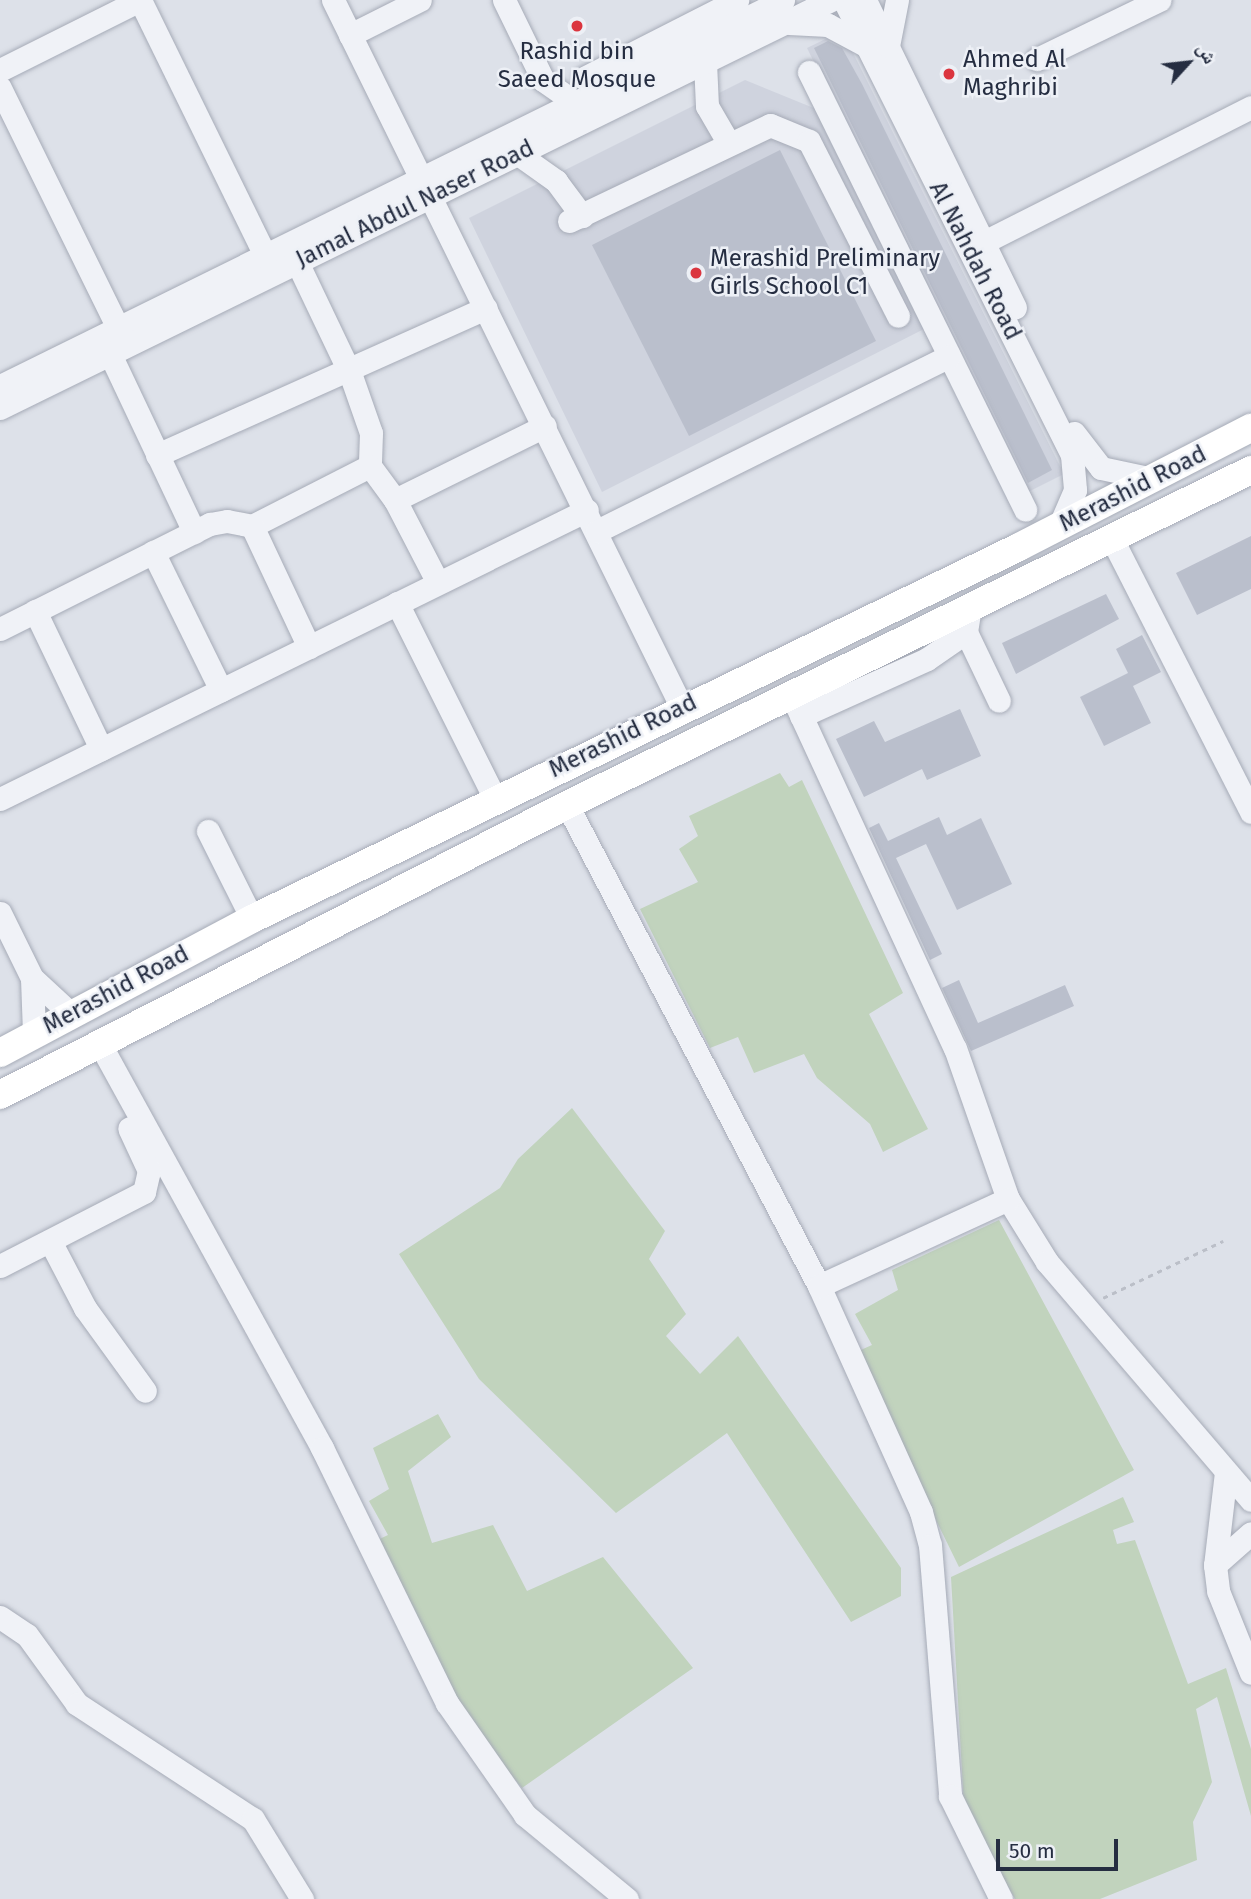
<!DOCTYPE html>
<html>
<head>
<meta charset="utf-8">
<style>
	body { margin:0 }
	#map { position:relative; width:1251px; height:1899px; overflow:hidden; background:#dde1e9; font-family:"Fira Sans","Noto Naskh Arabic",sans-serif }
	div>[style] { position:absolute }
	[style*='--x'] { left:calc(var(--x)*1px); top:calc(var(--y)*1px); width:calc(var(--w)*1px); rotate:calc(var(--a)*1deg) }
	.built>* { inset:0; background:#cfd3de }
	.green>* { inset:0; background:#c1d3bd }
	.building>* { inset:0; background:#babfcc }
	.path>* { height:2.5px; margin-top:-1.25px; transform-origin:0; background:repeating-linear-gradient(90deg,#bbbfc8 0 5px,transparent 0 10px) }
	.roads { filter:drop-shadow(0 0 2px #a6abb7) drop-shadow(0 0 2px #a6abb7) }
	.minor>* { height:23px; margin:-11.5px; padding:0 11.5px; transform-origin:11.5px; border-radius:11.5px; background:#f0f2f7 }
	.major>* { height:28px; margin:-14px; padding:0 14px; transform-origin:14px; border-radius:14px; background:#fff }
	.dots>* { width:19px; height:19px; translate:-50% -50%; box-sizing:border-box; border:4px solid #edf0f6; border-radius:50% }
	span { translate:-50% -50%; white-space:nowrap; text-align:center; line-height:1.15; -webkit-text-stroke:5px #edf0f6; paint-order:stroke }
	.poi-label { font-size:24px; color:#252d41 }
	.left { translate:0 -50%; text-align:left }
	.street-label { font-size:24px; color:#252d41 }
	.north { position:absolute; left:1153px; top:28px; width:70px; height:70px; -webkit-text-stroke:5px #edf0f6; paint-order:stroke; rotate:63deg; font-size:19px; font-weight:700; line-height:28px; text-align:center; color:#252d41 }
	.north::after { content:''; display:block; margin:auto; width:24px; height:32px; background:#252d41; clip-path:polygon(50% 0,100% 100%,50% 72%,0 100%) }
	.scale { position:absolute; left:996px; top:1839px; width:122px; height:32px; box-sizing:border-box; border:4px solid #252d41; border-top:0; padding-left:9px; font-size:21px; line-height:24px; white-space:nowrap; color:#252d41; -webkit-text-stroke:5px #edf0f6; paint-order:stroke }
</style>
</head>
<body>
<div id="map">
	<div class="built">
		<i style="clip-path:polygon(842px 31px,1064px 474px,1026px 493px,807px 48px)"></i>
		<i style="clip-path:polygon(745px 80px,816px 109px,924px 329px,602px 492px,469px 218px)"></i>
	</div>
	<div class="green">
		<i style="clip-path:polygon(780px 773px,789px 787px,802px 780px,903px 993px,869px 1014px,928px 1129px,883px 1152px,870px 1124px,817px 1078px,804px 1054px,754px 1073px,738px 1037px,710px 1048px,640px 909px,698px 882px,679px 849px,698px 836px,689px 816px)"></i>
		<i style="clip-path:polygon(572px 1108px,665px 1231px,649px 1259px,686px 1314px,666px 1336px,700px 1374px,738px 1336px,901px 1568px,901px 1596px,851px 1622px,727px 1433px,616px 1513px,479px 1379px,399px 1254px,500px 1188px,518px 1159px)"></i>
		<i style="clip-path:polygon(999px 1220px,1134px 1470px,959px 1567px,854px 1353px,872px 1345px,855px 1314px,898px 1290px,892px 1270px)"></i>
		<i style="clip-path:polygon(438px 1414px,451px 1437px,408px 1471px,432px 1543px,493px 1525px,527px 1591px,603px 1557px,693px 1668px,522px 1788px,464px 1720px,371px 1543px,388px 1535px,369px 1501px,389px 1489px,373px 1448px)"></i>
		<i style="clip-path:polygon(1123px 1497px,1134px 1522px,1113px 1530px,1117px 1544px,1135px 1540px,1188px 1684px,1226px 1668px,1251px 1749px,1251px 1816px,1217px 1697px,1196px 1709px,1212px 1782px,1193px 1822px,1197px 1860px,1100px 1899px,1015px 1899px,964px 1808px,951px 1577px)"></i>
	</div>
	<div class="building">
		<i style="clip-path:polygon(828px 41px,842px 48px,862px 84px,1052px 470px,1028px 483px,814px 48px)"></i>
		<i style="clip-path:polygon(780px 150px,876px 341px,689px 436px,592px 245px)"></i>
		<i style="clip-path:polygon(1251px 536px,1251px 589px,1197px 615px,1176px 573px)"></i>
		<i style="clip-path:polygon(1106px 594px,1119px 619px,1016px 674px,1002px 643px)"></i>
		<i style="clip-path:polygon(1142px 635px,1161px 672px,1133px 686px,1151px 723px,1104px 746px,1080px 697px,1128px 673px,1116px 649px)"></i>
		<i style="clip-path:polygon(960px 709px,981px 756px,927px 780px,922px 769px,864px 797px,836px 739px,874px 721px,885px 742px)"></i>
		<i style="clip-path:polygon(939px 817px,947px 835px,981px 818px,1012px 884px,957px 910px,926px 844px,896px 858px,942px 954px,930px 960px,869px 828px,879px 823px,888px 841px)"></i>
		<i style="clip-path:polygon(959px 980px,978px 1023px,1065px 985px,1074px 1006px,971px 1051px,942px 988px)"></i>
	</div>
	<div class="path">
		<i style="--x:1103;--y:1298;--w:133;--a:-25.4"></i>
	</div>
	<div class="roads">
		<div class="minor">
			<i style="--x:140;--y:0;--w:284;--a:63.9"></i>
			<i style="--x:333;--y:0;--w:789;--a:63.76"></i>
			<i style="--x:504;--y:0;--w:89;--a:64"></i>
			<i style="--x:543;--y:80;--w:39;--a:35"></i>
			<i style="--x:844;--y:0;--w:509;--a:63.38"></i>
			<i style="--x:1072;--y:455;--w:35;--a:85"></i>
			<i style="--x:1075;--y:490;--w:40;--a:113.4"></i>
			<i style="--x:865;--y:0;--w:342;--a:64"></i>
			<i style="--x:789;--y:23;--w:39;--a:3"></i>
			<i style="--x:828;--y:25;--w:44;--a:28.3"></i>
			<i style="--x:350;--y:35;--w:78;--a:-26.6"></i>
			<i style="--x:888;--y:46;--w:47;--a:-78.9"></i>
			<i style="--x:1037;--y:59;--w:136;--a:-25.8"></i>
			<i style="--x:705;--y:62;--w:44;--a:87.4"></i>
			<i style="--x:707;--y:106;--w:44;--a:59.9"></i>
			<i style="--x:0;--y:70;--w:157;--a:-26.6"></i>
			<i style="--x:809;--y:72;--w:488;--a:63.7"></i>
			<i style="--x:584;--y:78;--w:172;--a:-27"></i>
			<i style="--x:0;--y:88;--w:267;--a:63.8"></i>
			<i style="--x:518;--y:154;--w:47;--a:35.4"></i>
			<i style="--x:556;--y:181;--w:44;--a:53.4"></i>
			<i style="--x:569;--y:221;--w:223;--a:-25.5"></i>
			<i style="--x:770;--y:125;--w:42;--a:22.3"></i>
			<i style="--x:809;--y:141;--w:196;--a:63"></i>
			<i style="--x:984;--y:242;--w:299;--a:-26.8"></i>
			<i style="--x:297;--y:262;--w:123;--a:64.5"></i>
			<i style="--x:350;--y:373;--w:64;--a:70.7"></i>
			<i style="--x:371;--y:433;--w:33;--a:92"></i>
			<i style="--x:370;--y:466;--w:42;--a:53.7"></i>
			<i style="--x:395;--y:500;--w:93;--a:62.6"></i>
			<i style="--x:110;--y:354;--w:197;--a:64.7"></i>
			<i style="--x:0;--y:386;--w:873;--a:-26.24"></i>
			<i style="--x:0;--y:408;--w:926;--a:-26.15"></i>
			<i style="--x:1074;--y:433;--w:44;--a:52.4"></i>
			<i style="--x:1101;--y:468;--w:53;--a:11.9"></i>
			<i style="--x:157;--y:455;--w:360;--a:-24.1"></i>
			<i style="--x:395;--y:500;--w:167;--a:-26.3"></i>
			<i style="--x:252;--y:526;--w:132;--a:-27"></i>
			<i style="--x:597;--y:531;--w:393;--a:-26.4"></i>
			<i style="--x:1113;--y:541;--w:304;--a:63"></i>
			<i style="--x:153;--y:552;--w:154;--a:63.8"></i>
			<i style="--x:397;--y:603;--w:219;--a:63.4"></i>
			<i style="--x:35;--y:611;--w:153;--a:64.4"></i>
			<i style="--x:0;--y:629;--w:235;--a:-26.6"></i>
			<i style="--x:210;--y:524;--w:17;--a:-10"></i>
			<i style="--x:227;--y:521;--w:25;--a:11"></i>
			<i style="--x:252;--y:526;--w:134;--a:64.8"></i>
			<i style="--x:966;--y:632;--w:76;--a:64.4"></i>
			<i style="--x:792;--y:696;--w:388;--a:65.2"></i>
			<i style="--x:955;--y:1048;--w:160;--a:70.7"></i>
			<i style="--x:1008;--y:1199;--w:74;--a:58.2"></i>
			<i style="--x:1047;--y:1262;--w:313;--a:49.4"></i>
			<i style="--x:801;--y:716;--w:138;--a:-24.3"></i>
			<i style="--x:927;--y:659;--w:47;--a:-34.7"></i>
			<i style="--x:966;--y:632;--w:24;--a:-81"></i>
			<i style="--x:0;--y:799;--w:654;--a:-26.21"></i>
			<i style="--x:567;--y:805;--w:543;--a:62.35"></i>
			<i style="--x:819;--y:1286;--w:248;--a:65.7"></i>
			<i style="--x:921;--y:1512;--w:34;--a:75"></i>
			<i style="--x:930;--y:1545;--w:252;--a:85.4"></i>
			<i style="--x:950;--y:1796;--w:115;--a:63.7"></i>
			<i style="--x:208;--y:831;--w:98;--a:63.4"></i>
			<i style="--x:0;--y:913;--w:72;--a:63.8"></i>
			<i style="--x:32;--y:978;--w:55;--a:87.9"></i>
			<i style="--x:32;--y:978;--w:53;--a:42.7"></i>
			<i style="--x:100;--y:1044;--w:461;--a:61.2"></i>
			<i style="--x:322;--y:1448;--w:284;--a:63.9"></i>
			<i style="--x:447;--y:1703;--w:136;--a:55.1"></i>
			<i style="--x:525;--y:1815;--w:132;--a:39.5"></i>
			<i style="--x:50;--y:1241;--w:76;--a:62.4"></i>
			<i style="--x:85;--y:1308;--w:102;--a:54.1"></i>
			<i style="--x:0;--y:1266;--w:162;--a:-27.2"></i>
			<i style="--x:144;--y:1192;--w:22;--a:-77"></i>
			<i style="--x:149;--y:1171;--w:47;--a:-114.9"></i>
			<i style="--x:819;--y:1286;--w:208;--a:-24.7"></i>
			<i style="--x:1226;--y:1472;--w:94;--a:96.7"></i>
			<i style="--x:1215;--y:1565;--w:26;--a:83"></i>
			<i style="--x:1218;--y:1591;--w:88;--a:68.1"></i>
			<i style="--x:1215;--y:1565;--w:48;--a:-41.6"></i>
			<i style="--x:0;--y:1617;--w:32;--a:34"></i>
			<i style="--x:27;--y:1635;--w:85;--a:54.1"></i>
			<i style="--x:77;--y:1704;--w:210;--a:33.2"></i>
			<i style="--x:253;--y:1819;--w:94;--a:58.5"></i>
		</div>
		<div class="major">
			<i style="--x:0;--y:1053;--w:285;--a:-28"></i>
			<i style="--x:252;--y:919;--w:852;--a:-25.87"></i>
			<i style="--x:1019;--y:547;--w:261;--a:-27.2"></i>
			<i style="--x:0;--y:1095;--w:637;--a:-27.09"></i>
			<i style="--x:567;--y:805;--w:762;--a:-26.09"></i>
		</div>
	</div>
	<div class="dots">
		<i style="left:577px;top:26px;background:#db353f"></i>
		<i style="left:949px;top:74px;background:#db353f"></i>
		<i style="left:696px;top:273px;background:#db353f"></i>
	</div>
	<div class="poi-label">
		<span style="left:577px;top:66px">Rashid bin<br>Saeed Mosque</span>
		<span class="left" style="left:963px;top:74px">Ahmed Al<br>Maghribi</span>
		<span class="left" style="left:710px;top:273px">Merashid Preliminary<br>Girls School C1</span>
	</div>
	<div class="street-label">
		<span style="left:415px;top:204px;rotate:-26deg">Jamal Abdul Naser Road</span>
		<span style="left:975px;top:261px;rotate:63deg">Al Nahdah Road</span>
		<span style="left:1133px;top:489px;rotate:-27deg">Merashid Road</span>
		<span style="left:623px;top:736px;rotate:-26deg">Merashid Road</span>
		<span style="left:116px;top:990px;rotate:-28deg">Merashid Road</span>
	</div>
	<div class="north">ش</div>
	<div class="scale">50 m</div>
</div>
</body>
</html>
